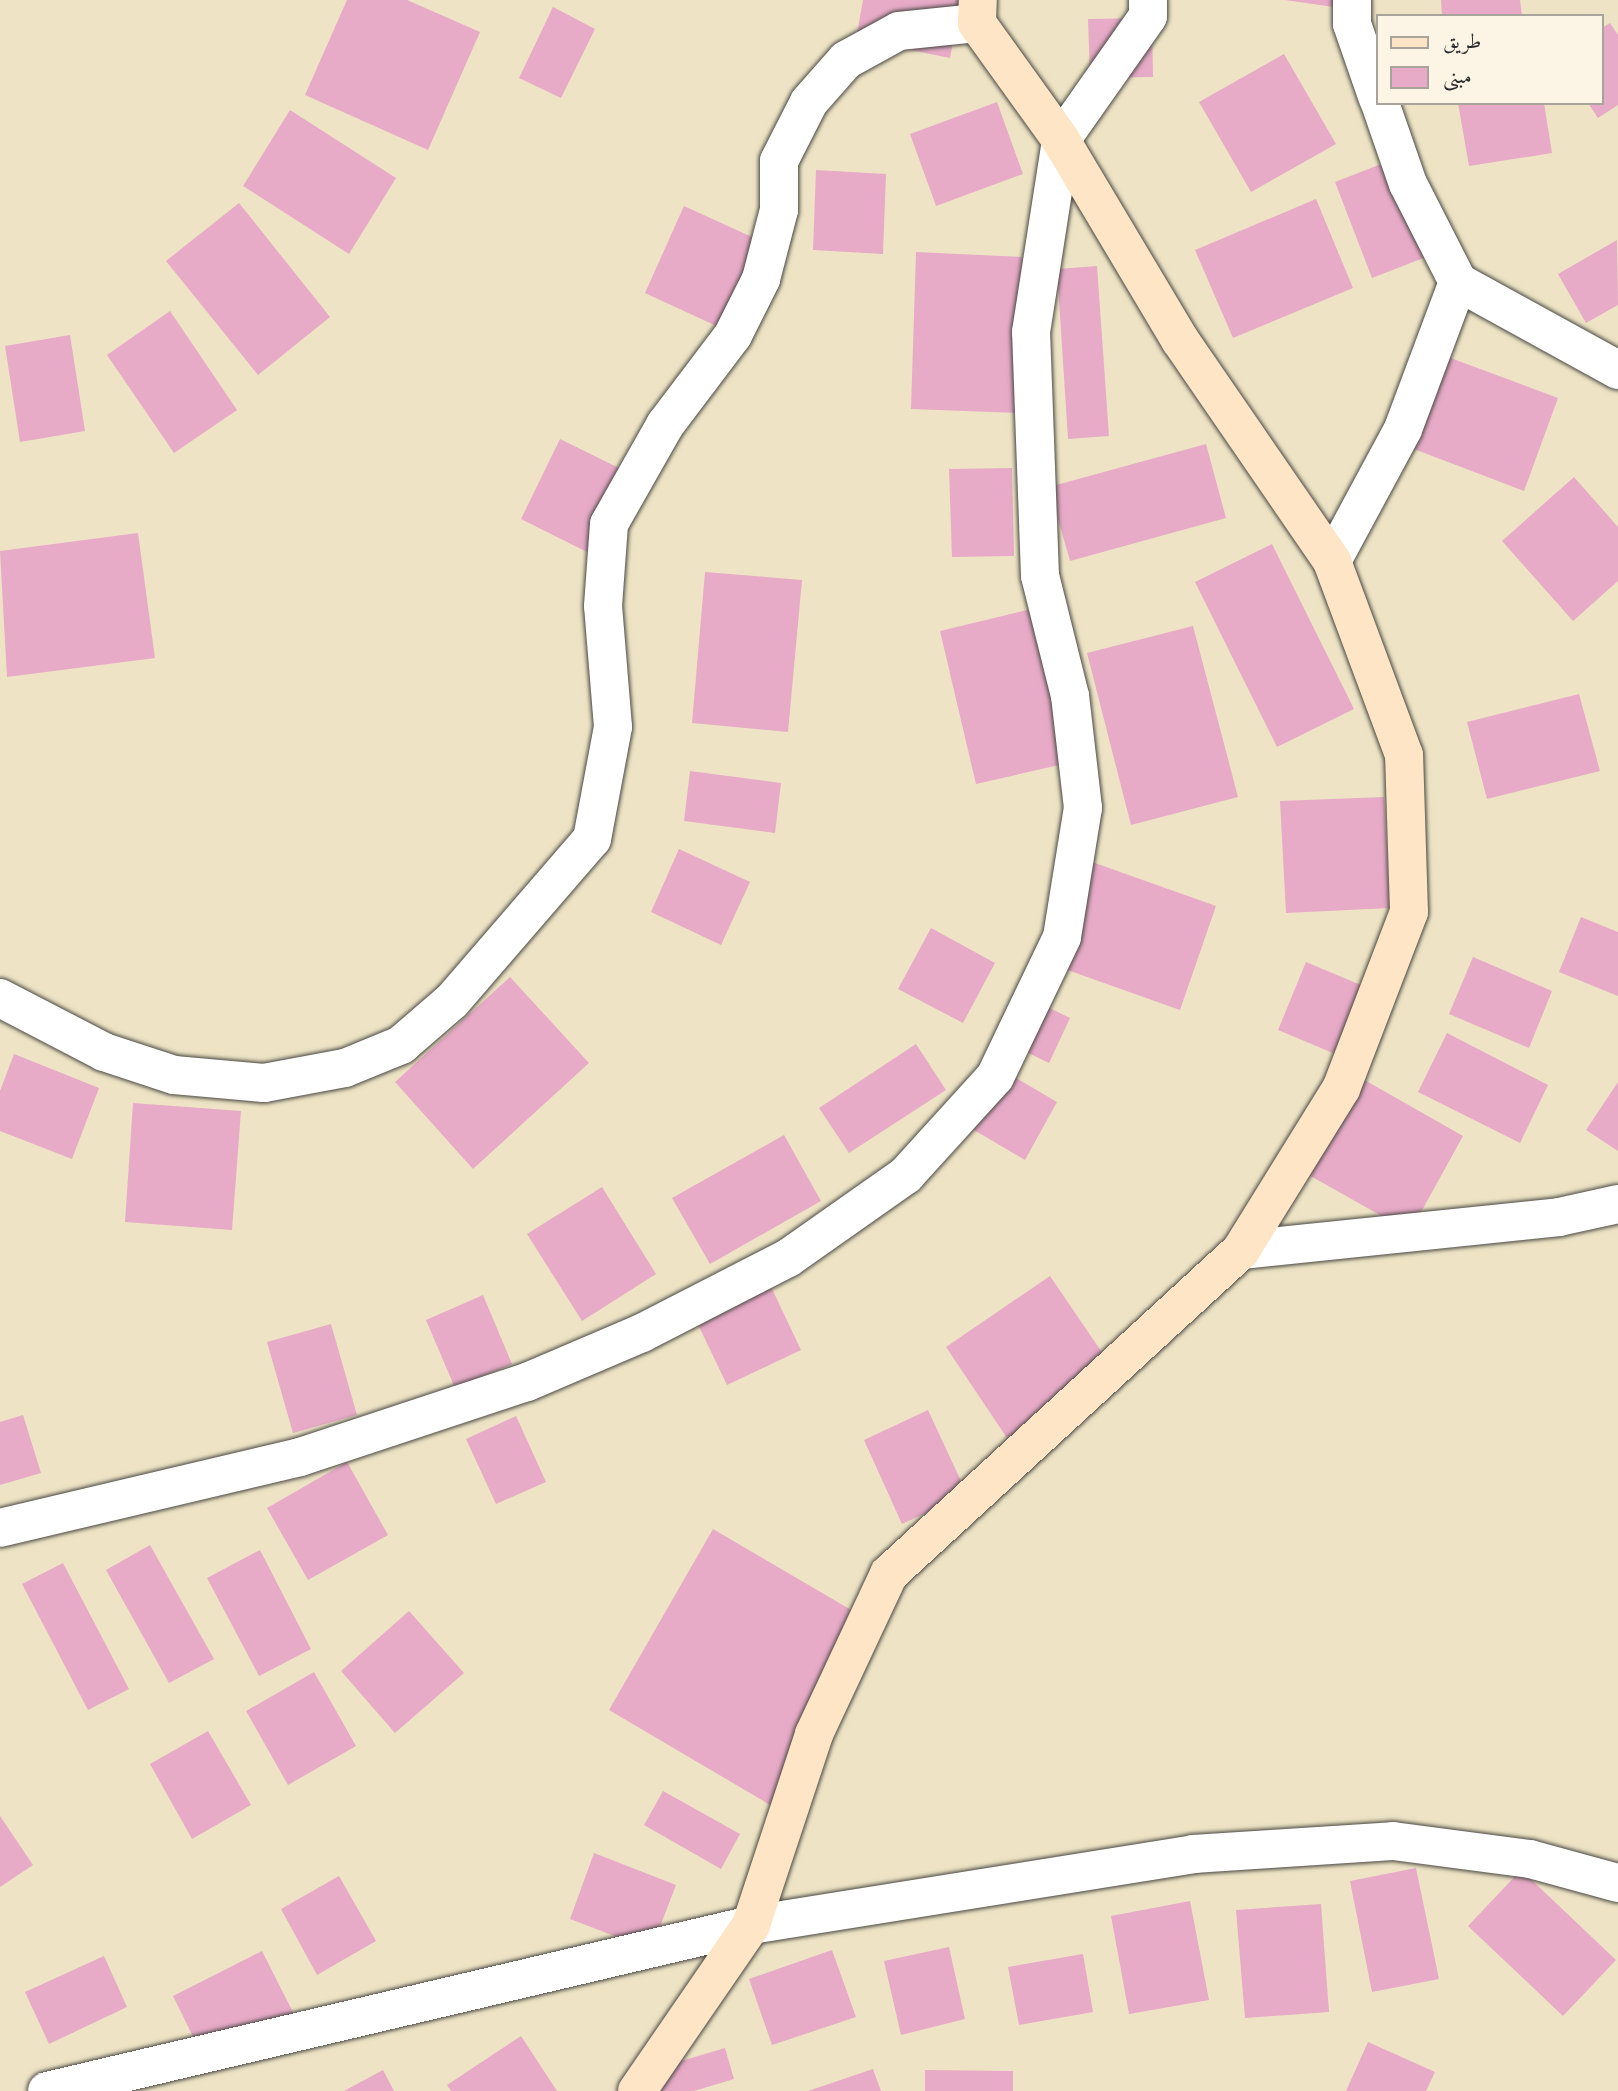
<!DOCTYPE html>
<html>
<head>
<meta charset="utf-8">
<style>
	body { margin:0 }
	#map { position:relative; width:1618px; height:2091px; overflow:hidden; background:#eee4c5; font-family:"IM FELL French Canon",Amiri,serif }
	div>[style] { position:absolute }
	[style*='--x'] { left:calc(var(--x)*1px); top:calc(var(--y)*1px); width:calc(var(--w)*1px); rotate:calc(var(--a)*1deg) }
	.building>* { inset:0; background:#e7aac7 }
	.roads { filter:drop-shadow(0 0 2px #484742) drop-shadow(0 0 2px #484742) }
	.minor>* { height:38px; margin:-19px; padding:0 19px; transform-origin:19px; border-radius:19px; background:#fff }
	.secondary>* { height:38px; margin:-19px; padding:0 19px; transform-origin:19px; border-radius:19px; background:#fde5c5 }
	span { translate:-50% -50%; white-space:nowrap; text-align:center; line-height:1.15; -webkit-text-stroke:7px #fcf5e5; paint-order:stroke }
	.legend { position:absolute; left:1376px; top:14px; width:228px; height:91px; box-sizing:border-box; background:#fcf5e5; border:2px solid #a8a49b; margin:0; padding:9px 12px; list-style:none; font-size:21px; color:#2b2b2b }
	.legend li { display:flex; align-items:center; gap:14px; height:35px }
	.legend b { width:35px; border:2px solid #a8a49b }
</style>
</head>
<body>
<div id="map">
	<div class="building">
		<i style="clip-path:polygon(347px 0,407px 0,480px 32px,428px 150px,305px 95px)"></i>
		<i style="clip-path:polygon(863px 0,961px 0,950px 58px,856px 39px)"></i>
		<i style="clip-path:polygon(1285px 0,1362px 0,1361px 11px)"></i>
		<i style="clip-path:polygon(1441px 0,1520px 0,1522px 16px,1442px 16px)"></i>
		<i style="clip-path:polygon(553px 7px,595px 29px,561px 98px,519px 78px)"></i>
		<i style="clip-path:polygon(1152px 18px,1153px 77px,1090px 78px,1088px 19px)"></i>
		<i style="clip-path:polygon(1610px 23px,1618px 35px,1618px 105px,1598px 118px,1588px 103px,1602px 103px,1602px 28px)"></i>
		<i style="clip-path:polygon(1284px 54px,1336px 144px,1251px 192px,1199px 102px)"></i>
		<i style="clip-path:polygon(997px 102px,1023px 174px,936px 206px,910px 134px)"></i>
		<i style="clip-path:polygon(1458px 103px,1544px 103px,1552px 153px,1469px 166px)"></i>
		<i style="clip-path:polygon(290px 110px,396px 178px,349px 254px,243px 186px)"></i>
		<i style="clip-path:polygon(1389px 161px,1426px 257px,1372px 278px,1335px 182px)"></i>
		<i style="clip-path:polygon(816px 170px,886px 174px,883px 254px,813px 250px)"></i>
		<i style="clip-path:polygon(1316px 199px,1353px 288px,1233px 338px,1195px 250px)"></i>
		<i style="clip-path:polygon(239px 203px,330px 317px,258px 375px,166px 261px)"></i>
		<i style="clip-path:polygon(684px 206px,765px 243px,725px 330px,645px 293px)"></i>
		<i style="clip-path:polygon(1617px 240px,1618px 305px,1586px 323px,1558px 274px)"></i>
		<i style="clip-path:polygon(916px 252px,1022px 257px,1018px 413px,911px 409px)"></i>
		<i style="clip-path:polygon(1097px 266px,1109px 436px,1068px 439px,1057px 269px)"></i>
		<i style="clip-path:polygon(170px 311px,237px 410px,174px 453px,107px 355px)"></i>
		<i style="clip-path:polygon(70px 335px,85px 431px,20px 442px,5px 346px)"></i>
		<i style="clip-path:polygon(1448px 357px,1558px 398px,1524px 491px,1414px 449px)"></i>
		<i style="clip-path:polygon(560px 439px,627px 472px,587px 552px,521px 519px)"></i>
		<i style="clip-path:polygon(1206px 444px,1226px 518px,1070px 561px,1049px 487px)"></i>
		<i style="clip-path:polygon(1012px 468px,1014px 556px,952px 557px,949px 469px)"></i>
		<i style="clip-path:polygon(1574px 477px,1618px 527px,1618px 581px,1573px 621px,1502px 541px)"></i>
		<i style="clip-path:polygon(138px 533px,155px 658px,7px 677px,0 551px)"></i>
		<i style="clip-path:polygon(1272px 544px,1354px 709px,1277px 747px,1195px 582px)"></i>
		<i style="clip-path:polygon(705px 572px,802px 580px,788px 732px,692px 723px)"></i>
		<i style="clip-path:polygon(1031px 609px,1068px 763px,976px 784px,940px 631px)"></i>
		<i style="clip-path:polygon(1193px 626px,1238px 797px,1131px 825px,1087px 653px)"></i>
		<i style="clip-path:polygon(1579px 694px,1600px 771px,1487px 799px,1467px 722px)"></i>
		<i style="clip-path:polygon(690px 771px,781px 783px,775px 833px,684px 821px)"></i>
		<i style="clip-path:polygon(1384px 797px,1390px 908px,1286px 913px,1280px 801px)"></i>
		<i style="clip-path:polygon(679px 849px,750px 882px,721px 945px,651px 912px)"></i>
		<i style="clip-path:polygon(1078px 857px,1216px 906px,1180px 1010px,1042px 961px)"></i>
		<i style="clip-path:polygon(1581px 917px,1618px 932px,1618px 996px,1559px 972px)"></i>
		<i style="clip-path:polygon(931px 928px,995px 963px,963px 1023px,898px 989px)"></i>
		<i style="clip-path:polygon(1473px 957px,1552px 991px,1529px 1048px,1449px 1014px)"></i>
		<i style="clip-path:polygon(1306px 962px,1368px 988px,1340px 1056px,1278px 1030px)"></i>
		<i style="clip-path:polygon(510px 977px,589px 1063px,473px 1169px,395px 1082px)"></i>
		<i style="clip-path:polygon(1029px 998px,1070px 1018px,1049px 1063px,1008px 1043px)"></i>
		<i style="clip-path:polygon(1447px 1033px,1548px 1085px,1520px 1143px,1418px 1092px)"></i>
		<i style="clip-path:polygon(916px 1044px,946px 1090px,849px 1153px,819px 1108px)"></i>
		<i style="clip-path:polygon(14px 1054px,99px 1088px,72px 1159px,0 1131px,0 1091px)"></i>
		<i style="clip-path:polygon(1006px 1072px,1057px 1102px,1025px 1160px,974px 1130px)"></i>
		<i style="clip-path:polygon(1361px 1078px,1463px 1136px,1410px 1232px,1307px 1174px)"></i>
		<i style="clip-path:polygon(1618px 1082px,1618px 1151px,1586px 1130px)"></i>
		<i style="clip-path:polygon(133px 1103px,241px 1111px,232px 1230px,125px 1222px)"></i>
		<i style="clip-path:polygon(784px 1135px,821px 1201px,710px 1264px,672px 1198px)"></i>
		<i style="clip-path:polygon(602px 1187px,656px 1274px,582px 1321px,527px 1234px)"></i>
		<i style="clip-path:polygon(765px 1274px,801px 1350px,727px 1385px,691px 1310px)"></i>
		<i style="clip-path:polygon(1050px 1276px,1116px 1373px,1011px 1444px,946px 1347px)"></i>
		<i style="clip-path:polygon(483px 1295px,512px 1364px,455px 1388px,426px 1320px)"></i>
		<i style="clip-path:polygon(331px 1324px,357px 1415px,293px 1433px,267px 1342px)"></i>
		<i style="clip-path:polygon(928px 1410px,967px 1494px,902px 1524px,864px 1440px)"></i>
		<i style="clip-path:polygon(23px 1415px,41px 1473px,0 1485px,0 1422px)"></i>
		<i style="clip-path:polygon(516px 1416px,546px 1482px,496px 1504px,466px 1439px)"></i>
		<i style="clip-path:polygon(347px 1462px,388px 1535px,308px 1580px,267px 1508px)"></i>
		<i style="clip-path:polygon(713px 1529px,882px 1628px,777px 1809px,609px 1710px)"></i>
		<i style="clip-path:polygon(150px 1545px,214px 1659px,169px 1683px,106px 1570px)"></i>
		<i style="clip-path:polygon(260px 1550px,311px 1649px,259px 1676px,207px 1578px)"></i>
		<i style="clip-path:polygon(63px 1563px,129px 1689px,88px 1710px,22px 1584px)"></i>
		<i style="clip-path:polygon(409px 1611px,464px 1673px,395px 1733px,341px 1671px)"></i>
		<i style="clip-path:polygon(314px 1672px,356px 1746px,288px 1785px,246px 1711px)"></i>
		<i style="clip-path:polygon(208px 1731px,251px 1805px,192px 1839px,150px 1764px)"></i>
		<i style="clip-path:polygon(663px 1791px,740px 1834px,721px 1869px,644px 1825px)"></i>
		<i style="clip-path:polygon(0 1816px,33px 1865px,0 1887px)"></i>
		<i style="clip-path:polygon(594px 1853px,676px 1885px,651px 1950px,570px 1919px)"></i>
		<i style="clip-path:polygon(1416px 1868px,1439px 1979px,1372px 1992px,1350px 1881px)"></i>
		<i style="clip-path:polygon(1521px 1870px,1616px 1960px,1563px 2016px,1468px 1926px)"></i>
		<i style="clip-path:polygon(339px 1876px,376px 1941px,317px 1975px,281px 1909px)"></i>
		<i style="clip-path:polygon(1190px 1901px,1209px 2000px,1129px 2014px,1111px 1916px)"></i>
		<i style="clip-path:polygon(1321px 1904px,1329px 2012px,1245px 2018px,1236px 1910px)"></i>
		<i style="clip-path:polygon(949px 1947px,965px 2019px,901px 2035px,884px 1961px)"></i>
		<i style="clip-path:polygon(832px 1950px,856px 2017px,772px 2045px,749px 1979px)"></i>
		<i style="clip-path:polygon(262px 1951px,299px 2024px,209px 2069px,173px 1996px)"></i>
		<i style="clip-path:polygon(1083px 1954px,1093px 2012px,1019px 2025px,1008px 1967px)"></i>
		<i style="clip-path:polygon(104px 1956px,127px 2007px,49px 2044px,25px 1992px)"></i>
		<i style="clip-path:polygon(521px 2036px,557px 2091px,451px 2091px,447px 2085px)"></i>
		<i style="clip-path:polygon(1368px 2042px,1435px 2072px,1426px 2091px,1346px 2091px)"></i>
		<i style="clip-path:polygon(725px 2048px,734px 2079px,694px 2091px,657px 2091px,651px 2070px)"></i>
		<i style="clip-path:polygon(873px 2069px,881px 2091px,808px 2091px)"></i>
		<i style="clip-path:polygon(383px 2070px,394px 2091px,344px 2091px)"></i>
		<i style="clip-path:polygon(925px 2070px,1013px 2071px,1013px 2091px,925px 2091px)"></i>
	</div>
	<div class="roads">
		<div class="minor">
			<i style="--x:1352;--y:0;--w:24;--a:90"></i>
			<i style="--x:1352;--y:24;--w:79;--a:70.9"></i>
			<i style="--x:1458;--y:282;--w:183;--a:28.8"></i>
			<i style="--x:1332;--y:561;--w:150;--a:-61.7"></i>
			<i style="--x:1403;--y:429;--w:157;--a:-69.5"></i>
			<i style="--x:1458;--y:282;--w:110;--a:-117"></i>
			<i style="--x:1408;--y:184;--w:86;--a:-109.1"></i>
			<i style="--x:0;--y:998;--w:117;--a:27.4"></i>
			<i style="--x:104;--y:1052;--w:74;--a:18.2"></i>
			<i style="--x:174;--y:1075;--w:90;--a:5.1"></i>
			<i style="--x:264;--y:1083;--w:82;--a:-10.5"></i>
			<i style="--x:345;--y:1068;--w:61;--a:-22.3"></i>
			<i style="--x:401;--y:1045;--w:67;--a:-40.8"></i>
			<i style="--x:452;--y:1001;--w:214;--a:-49.2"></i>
			<i style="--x:592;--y:839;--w:114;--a:-79.4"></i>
			<i style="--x:613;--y:727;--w:121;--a:-94.7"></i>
			<i style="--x:603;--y:606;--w:82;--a:-85.8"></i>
			<i style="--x:609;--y:524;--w:114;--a:-60.5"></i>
			<i style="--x:665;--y:425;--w:113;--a:-52.9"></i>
			<i style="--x:733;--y:335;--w:63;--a:-63.4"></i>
			<i style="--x:761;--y:279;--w:71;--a:-75.4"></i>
			<i style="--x:779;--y:210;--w:49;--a:-90"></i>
			<i style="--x:779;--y:161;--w:66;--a:-63"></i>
			<i style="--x:809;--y:102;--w:56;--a:-48.6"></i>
			<i style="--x:846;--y:60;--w:60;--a:-28.7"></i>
			<i style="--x:899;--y:31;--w:78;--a:-5.9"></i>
			<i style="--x:1241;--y:1250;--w:320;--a:-5.9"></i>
			<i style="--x:1559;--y:1217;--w:60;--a:-12.4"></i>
			<i style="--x:0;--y:1528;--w:308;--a:-13.3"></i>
			<i style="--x:300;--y:1457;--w:239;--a:-18.3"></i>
			<i style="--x:527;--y:1382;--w:125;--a:-23.1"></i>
			<i style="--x:642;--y:1333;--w:164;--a:-27.2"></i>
			<i style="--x:788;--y:1258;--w:144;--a:-35.1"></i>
			<i style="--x:906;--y:1175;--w:132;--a:-47.8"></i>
			<i style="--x:995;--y:1077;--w:155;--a:-64.4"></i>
			<i style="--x:1062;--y:937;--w:131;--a:-80.8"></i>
			<i style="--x:1083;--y:808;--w:113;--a:-96.6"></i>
			<i style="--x:1070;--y:696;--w:124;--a:-104"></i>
			<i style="--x:1040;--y:576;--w:244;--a:-92.1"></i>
			<i style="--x:1031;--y:332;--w:194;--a:-81.1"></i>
			<i style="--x:1061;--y:140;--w:151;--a:-54.9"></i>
			<i style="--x:1148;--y:16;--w:16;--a:-90"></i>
			<i style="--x:47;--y:2091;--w:723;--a:-13.27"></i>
			<i style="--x:751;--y:1925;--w:448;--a:-9.1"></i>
			<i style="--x:1193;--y:1854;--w:200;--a:-3.7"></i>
			<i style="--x:1393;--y:1841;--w:138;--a:7.5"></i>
			<i style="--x:1530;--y:1859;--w:91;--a:15.3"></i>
		</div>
		<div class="secondary">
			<i style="--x:637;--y:2091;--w:201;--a:-55.5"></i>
			<i style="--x:751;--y:1925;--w:201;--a:-71.7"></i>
			<i style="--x:814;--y:1734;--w:177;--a:-64.9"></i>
			<i style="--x:889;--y:1574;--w:478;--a:-42.6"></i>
			<i style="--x:1241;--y:1250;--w:190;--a:-58.2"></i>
			<i style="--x:1341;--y:1089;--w:190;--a:-69"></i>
			<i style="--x:1409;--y:912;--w:157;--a:-91.8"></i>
			<i style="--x:1404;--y:755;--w:207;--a:-110.4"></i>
			<i style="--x:1332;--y:561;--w:268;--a:-124.5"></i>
			<i style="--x:1180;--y:340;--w:233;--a:-120.8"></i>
			<i style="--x:1061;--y:140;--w:144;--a:-125.7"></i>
			<i style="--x:977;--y:23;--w:23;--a:-88"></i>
		</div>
	</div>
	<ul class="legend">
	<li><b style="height:9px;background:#fde5c5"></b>طريق</li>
	<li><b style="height:19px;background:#e7aac7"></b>مبنى</li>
	</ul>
</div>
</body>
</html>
